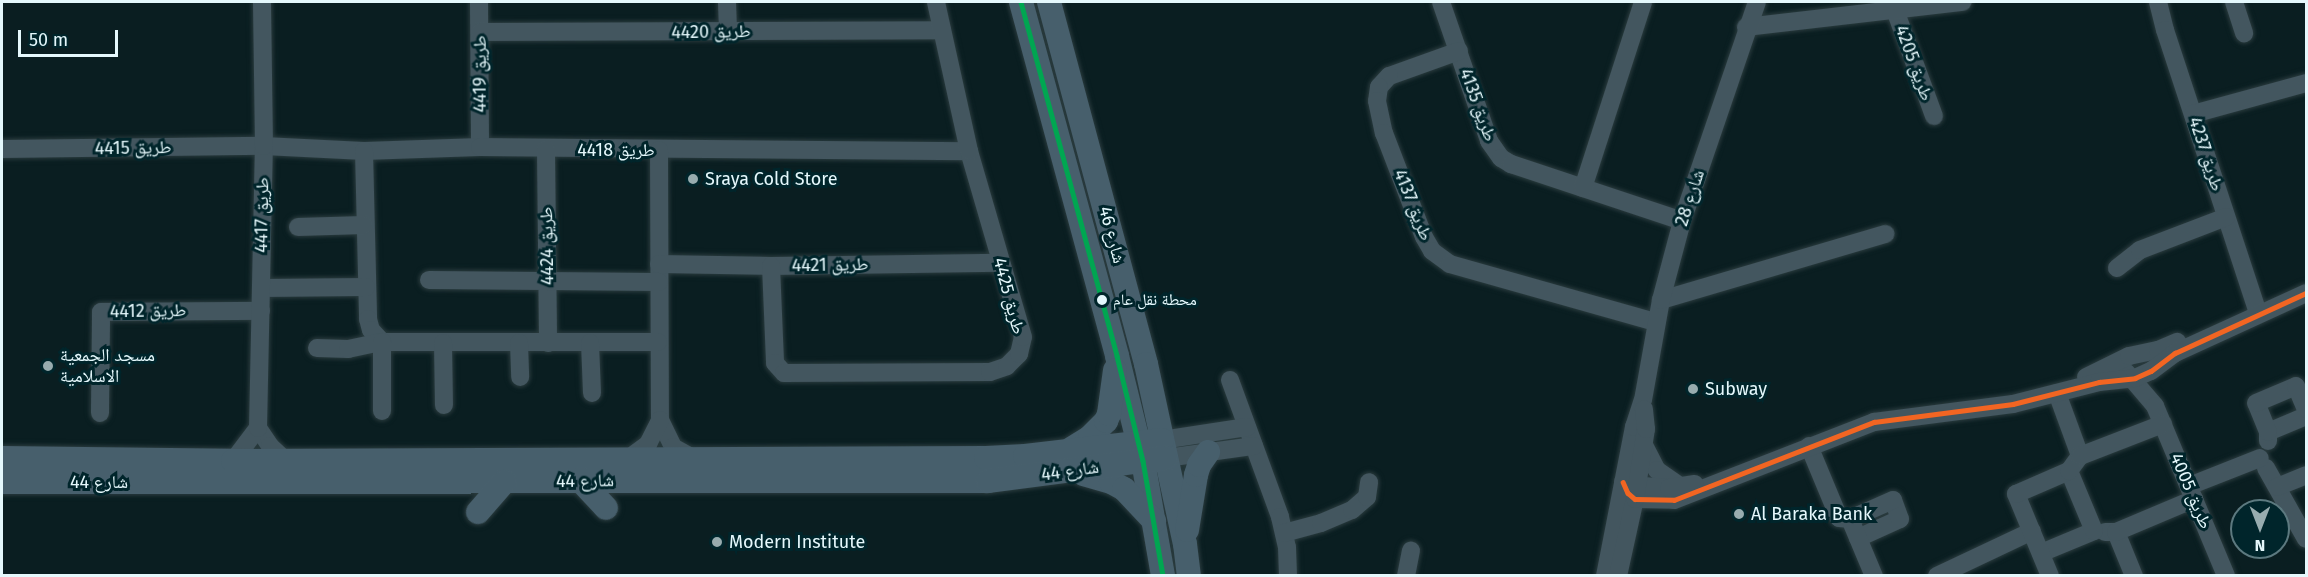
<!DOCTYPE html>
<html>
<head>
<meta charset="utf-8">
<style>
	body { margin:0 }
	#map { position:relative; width:2308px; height:577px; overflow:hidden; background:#0a1e21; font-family:"Fira Sans","Noto Naskh Arabic",sans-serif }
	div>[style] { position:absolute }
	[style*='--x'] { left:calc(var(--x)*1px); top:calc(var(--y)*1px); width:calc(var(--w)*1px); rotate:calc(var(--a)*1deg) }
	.roads { filter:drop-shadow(0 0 2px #2a3b3e) drop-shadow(0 0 2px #2a3b3e) }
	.minor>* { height:18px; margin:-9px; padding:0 9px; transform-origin:9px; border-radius:9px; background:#43565f }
	.major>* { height:24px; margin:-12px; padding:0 12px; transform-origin:12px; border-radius:12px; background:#475f6c }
	.bus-1>* { height:4.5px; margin:-2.25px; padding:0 2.25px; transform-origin:2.25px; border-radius:2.25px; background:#00a651 }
	.bus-2>* { height:4.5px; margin:-2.25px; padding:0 2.25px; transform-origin:2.25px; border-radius:2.25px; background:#f26522 }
	.dots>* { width:16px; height:16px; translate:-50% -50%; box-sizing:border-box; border:3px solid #00252b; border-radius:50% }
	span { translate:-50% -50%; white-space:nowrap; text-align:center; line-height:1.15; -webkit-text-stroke:6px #00252b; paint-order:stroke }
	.bus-label { font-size:16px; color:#e5f8fc }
	.left { translate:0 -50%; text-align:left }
	.street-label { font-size:18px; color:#e5f8fc }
	.poi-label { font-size:18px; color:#e5f8fc }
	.frame { position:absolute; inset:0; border:3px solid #e5f8fc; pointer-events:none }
	.north { position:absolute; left:2230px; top:499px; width:60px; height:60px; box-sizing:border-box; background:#00252b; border:2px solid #5c797f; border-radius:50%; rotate:180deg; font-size:16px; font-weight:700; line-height:24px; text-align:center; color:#e5f8fc }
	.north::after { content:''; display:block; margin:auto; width:21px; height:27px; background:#98acaf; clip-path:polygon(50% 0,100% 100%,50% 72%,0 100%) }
	.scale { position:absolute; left:18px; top:30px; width:100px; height:27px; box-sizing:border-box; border:3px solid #e5f8fc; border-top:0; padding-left:8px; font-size:18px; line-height:21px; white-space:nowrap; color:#e5f8fc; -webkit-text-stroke:4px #00252b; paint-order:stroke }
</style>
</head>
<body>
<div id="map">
	<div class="roads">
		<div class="minor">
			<i style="--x:479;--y:2;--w:145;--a:89.6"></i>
			<i style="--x:727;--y:2;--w:30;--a:88"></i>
			<i style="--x:1441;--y:2;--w:147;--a:70.9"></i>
			<i style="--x:1489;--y:141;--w:21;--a:55"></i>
			<i style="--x:1501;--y:158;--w:12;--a:31"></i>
			<i style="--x:1511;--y:164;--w:180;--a:18.4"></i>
			<i style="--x:2158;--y:2;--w:29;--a:76"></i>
			<i style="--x:2165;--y:30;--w:298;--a:71.8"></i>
			<i style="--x:2234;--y:2;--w:33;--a:72"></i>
			<i style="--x:1895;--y:10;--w:113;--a:69.8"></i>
			<i style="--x:1746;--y:27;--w:218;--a:-6.6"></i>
			<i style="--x:480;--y:32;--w:462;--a:-0.2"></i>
			<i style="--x:1459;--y:51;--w:74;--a:160.3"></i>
			<i style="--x:1389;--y:76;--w:15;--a:132"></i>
			<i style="--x:1379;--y:87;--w:14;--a:98"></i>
			<i style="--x:1377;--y:101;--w:33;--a:78"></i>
			<i style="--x:1384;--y:133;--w:111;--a:69"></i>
			<i style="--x:1424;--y:237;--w:16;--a:60"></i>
			<i style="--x:1432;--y:251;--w:22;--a:36"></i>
			<i style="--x:1450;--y:264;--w:213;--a:15.8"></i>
			<i style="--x:2193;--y:114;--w:117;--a:-15.3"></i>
			<i style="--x:2;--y:149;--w:262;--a:-0.7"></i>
			<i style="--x:264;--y:146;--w:100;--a:2.9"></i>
			<i style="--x:364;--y:151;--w:116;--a:-2"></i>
			<i style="--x:480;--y:147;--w:489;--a:0.5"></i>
			<i style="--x:546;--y:149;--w:194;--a:89.4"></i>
			<i style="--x:659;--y:150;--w:270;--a:89.8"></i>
			<i style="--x:660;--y:420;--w:30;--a:64"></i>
			<i style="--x:673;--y:447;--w:23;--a:29"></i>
			<i style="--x:364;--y:151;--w:168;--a:88.6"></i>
			<i style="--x:368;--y:319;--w:11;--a:75"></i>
			<i style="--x:371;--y:330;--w:16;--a:47"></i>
			<i style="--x:382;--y:342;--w:276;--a:0"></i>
			<i style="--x:1583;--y:188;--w:195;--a:-72.1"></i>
			<i style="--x:298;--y:227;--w:66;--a:-1.7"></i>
			<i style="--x:659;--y:264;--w:112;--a:1"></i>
			<i style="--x:771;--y:266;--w:229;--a:-0.8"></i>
			<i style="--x:771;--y:266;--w:97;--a:87.6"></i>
			<i style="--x:775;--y:363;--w:13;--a:48"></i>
			<i style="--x:784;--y:373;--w:206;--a:-0.3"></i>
			<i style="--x:990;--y:372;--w:18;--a:-19"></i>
			<i style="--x:1007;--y:366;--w:17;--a:-45"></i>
			<i style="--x:1019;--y:354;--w:17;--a:-77"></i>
			<i style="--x:1023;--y:337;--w:194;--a:-106.2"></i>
			<i style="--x:969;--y:151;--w:153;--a:-102.5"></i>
			<i style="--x:2117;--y:268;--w:29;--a:-38"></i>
			<i style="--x:2140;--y:250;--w:92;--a:-21"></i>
			<i style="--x:429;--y:280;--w:230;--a:0.5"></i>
			<i style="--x:261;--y:288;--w:105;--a:-0.5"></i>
			<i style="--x:1661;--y:300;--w:234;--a:-16.4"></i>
			<i style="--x:443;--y:343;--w:62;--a:89.1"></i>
			<i style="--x:519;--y:343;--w:34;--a:88"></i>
			<i style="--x:590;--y:343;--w:50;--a:87.7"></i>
			<i style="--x:317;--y:348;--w:31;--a:2"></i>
			<i style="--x:348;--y:349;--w:35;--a:-12"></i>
			<i style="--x:382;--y:342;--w:69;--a:90"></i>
			<i style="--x:2126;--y:372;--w:45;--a:49.5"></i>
			<i style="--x:2155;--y:406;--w:184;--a:67.3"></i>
			<i style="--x:2086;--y:377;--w:48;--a:-26"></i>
			<i style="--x:2129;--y:356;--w:30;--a:-12"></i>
			<i style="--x:2158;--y:350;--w:21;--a:-23"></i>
			<i style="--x:1230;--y:380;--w:146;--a:69.9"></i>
			<i style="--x:1280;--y:517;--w:31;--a:77"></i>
			<i style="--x:1287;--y:547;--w:29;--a:88"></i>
			<i style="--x:2057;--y:393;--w:67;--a:69.9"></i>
			<i style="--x:100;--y:413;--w:101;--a:-89.4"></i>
			<i style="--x:101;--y:312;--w:160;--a:-0.4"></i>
			<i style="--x:258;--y:428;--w:22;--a:56"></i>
			<i style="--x:270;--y:446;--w:21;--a:43"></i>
			<i style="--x:2268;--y:432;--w:41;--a:-22.8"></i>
			<i style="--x:1162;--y:440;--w:86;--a:-8.7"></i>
			<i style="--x:2268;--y:441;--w:9;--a:-90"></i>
			<i style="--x:2268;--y:432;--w:31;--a:-112"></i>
			<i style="--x:2256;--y:403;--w:43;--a:-23"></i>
			<i style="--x:2296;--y:386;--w:25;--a:67"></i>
			<i style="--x:1644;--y:445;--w:28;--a:63"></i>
			<i style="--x:1657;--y:470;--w:29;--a:35"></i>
			<i style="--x:1809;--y:446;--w:78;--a:67.4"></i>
			<i style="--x:1839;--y:518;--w:11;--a:5"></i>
			<i style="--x:629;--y:458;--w:24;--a:-36"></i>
			<i style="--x:648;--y:444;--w:27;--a:-63"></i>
			<i style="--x:1166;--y:458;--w:89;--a:-7.8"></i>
			<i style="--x:233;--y:461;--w:41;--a:-52.9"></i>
			<i style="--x:258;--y:428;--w:282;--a:-88.8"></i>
			<i style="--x:264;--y:146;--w:144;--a:-90.8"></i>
			<i style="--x:2266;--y:468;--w:81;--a:60.6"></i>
			<i style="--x:1623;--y:482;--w:12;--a:66"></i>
			<i style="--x:1628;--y:493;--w:9;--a:41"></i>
			<i style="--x:1635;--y:499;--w:39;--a:1"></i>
			<i style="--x:1674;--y:500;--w:215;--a:-21.3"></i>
			<i style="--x:1874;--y:422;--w:140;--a:-7.4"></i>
			<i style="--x:2013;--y:404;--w:89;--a:-14.3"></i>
			<i style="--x:2099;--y:382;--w:36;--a:-6"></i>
			<i style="--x:2135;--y:378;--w:17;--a:-24"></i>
			<i style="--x:2151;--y:371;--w:30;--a:-37"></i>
			<i style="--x:2175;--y:353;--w:144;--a:-24.6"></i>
			<i style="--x:2189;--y:486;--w:76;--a:-21.5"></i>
			<i style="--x:2277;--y:487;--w:31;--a:-22"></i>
			<i style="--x:1621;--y:496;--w:16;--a:-43"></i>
			<i style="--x:1633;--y:485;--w:36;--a:5"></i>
			<i style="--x:1669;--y:488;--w:26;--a:-9"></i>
			<i style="--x:2105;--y:532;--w:11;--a:0"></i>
			<i style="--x:2116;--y:532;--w:48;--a:67.8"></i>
			<i style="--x:2116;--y:532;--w:85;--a:-22.9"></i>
			<i style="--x:1284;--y:533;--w:38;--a:-15"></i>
			<i style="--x:1321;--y:523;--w:34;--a:-23"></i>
			<i style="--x:1352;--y:510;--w:20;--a:-41"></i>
			<i style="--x:1367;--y:497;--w:15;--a:-82"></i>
			<i style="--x:1858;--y:538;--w:46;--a:-24.3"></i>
			<i style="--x:1900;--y:519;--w:20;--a:-110"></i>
			<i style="--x:1893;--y:500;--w:47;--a:156.2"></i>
			<i style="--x:1850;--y:519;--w:62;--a:67.2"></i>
			<i style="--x:2041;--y:553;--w:57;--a:-22.5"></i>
			<i style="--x:2094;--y:531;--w:65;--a:-112.6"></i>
			<i style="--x:1406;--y:576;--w:26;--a:-79"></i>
			<i style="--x:1605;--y:576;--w:152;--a:-79"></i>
			<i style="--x:1634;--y:427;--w:28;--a:-72"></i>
			<i style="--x:1643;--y:400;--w:102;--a:-79.8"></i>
			<i style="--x:1661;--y:300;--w:82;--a:-75.1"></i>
			<i style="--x:1682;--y:221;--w:231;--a:-71.1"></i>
			<i style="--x:1618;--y:576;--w:79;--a:-77.6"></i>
			<i style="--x:1635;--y:499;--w:71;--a:-81.1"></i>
			<i style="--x:1646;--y:429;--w:20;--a:-96"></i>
			<i style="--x:1937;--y:576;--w:105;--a:-25.3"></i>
			<i style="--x:2050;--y:576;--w:89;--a:-112.5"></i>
			<i style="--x:2016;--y:494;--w:58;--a:-23.5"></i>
			<i style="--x:2069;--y:471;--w:19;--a:-54"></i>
			<i style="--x:2080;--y:456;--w:89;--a:-21.1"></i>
		</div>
		<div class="major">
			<i style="--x:1021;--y:2;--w:367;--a:74.8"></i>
			<i style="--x:1117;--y:356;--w:108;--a:76.1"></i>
			<i style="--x:1143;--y:461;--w:117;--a:80.1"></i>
			<i style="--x:1049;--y:2;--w:375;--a:75"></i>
			<i style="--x:1146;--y:364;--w:184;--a:77.8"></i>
			<i style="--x:1185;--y:544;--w:32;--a:83"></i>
			<i style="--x:1071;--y:449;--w:22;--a:-32"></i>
			<i style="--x:1090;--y:437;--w:23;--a:-45"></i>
			<i style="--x:1106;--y:421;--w:8;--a:-67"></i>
			<i style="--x:1109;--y:414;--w:44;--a:-82.2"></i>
			<i style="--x:2;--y:458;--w:231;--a:0.7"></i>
			<i style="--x:233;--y:461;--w:753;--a:-0.23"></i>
			<i style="--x:986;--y:458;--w:39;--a:-3"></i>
			<i style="--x:1025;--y:456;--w:138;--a:-6.7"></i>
			<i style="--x:1083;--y:474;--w:29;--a:16"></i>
			<i style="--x:1111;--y:482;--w:15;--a:28"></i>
			<i style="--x:1124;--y:489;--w:44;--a:46.8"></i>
			<i style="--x:580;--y:480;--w:38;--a:47"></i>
			<i style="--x:2;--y:482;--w:986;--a:-0.06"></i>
			<i style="--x:988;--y:481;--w:179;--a:-7.4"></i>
			<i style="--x:478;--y:512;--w:40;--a:-49"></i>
			<i style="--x:1187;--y:530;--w:56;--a:-80.7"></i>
			<i style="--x:1196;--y:475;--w:10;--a:-73"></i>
			<i style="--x:1199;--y:465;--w:16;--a:-55"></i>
		</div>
	</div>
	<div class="bus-1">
		<i style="--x:1021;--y:2;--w:367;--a:74.8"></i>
		<i style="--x:1117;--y:356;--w:108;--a:76.1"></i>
		<i style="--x:1143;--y:461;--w:117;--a:80.1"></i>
	</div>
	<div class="bus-2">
		<i style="--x:1623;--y:482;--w:12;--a:66"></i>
		<i style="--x:1628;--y:493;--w:9;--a:41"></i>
		<i style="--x:1635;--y:499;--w:39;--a:1"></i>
		<i style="--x:1674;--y:500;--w:215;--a:-21.3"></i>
		<i style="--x:1874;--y:422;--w:140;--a:-7.4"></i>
		<i style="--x:2013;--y:404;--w:89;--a:-14.3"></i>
		<i style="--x:2099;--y:382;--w:36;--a:-6"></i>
		<i style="--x:2135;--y:378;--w:17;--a:-24"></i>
		<i style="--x:2151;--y:371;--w:30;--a:-37"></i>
		<i style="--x:2175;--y:353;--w:144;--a:-24.6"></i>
	</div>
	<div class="dots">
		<i style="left:693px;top:179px;background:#98acaf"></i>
		<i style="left:1102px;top:300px;background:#e5f8fc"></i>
		<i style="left:48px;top:366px;background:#98acaf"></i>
		<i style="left:1693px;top:389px;background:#98acaf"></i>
		<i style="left:1739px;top:514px;background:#98acaf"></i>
		<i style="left:717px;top:542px;background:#98acaf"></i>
	</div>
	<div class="bus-label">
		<span class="left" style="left:1113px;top:300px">محطة نقل عام</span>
	</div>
	<div class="street-label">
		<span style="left:711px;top:32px;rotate:-1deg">طريق 4420</span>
		<span style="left:1914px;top:63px;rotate:70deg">طريق 4205</span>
		<span style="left:480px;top:74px;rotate:-90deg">طريق 4419</span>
		<span style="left:1478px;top:105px;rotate:70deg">طريق 4135</span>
		<span style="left:133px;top:148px;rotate:-1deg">طريق 4415</span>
		<span style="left:616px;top:150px">طريق 4418</span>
		<span style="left:2206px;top:154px;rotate:72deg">طريق 4237</span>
		<span style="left:1690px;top:198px;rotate:-72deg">شارع 28</span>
		<span style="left:1413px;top:205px;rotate:68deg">طريق 4137</span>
		<span style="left:262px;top:215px;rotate:-89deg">طريق 4417</span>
		<span style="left:1112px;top:235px;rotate:75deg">شارع 46</span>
		<span style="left:547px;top:246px;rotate:-91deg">طريق 4424</span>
		<span style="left:830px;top:265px;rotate:-1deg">طريق 4421</span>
		<span style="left:1009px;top:296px;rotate:75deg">طريق 4425</span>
		<span style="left:148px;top:311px;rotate:-1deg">طريق 4412</span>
		<span style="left:1070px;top:471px;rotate:-8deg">شارع 44</span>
		<span style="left:585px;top:481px;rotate:-1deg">شارع 44</span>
		<span style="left:99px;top:482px">شارع 44</span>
		<span style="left:2191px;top:491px;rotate:67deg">طريق 4005</span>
	</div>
	<div class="poi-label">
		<span class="left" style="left:705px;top:179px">Sraya Cold Store</span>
		<span class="left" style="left:60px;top:366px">مسجد الجمعية<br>الاسلامية</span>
		<span class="left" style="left:1705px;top:389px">Subway</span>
		<span class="left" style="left:1751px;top:514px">Al Baraka Bank</span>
		<span class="left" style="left:729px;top:542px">Modern Institute</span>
	</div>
	<div class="frame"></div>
	<div class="north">N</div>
	<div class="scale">50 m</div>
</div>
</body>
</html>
